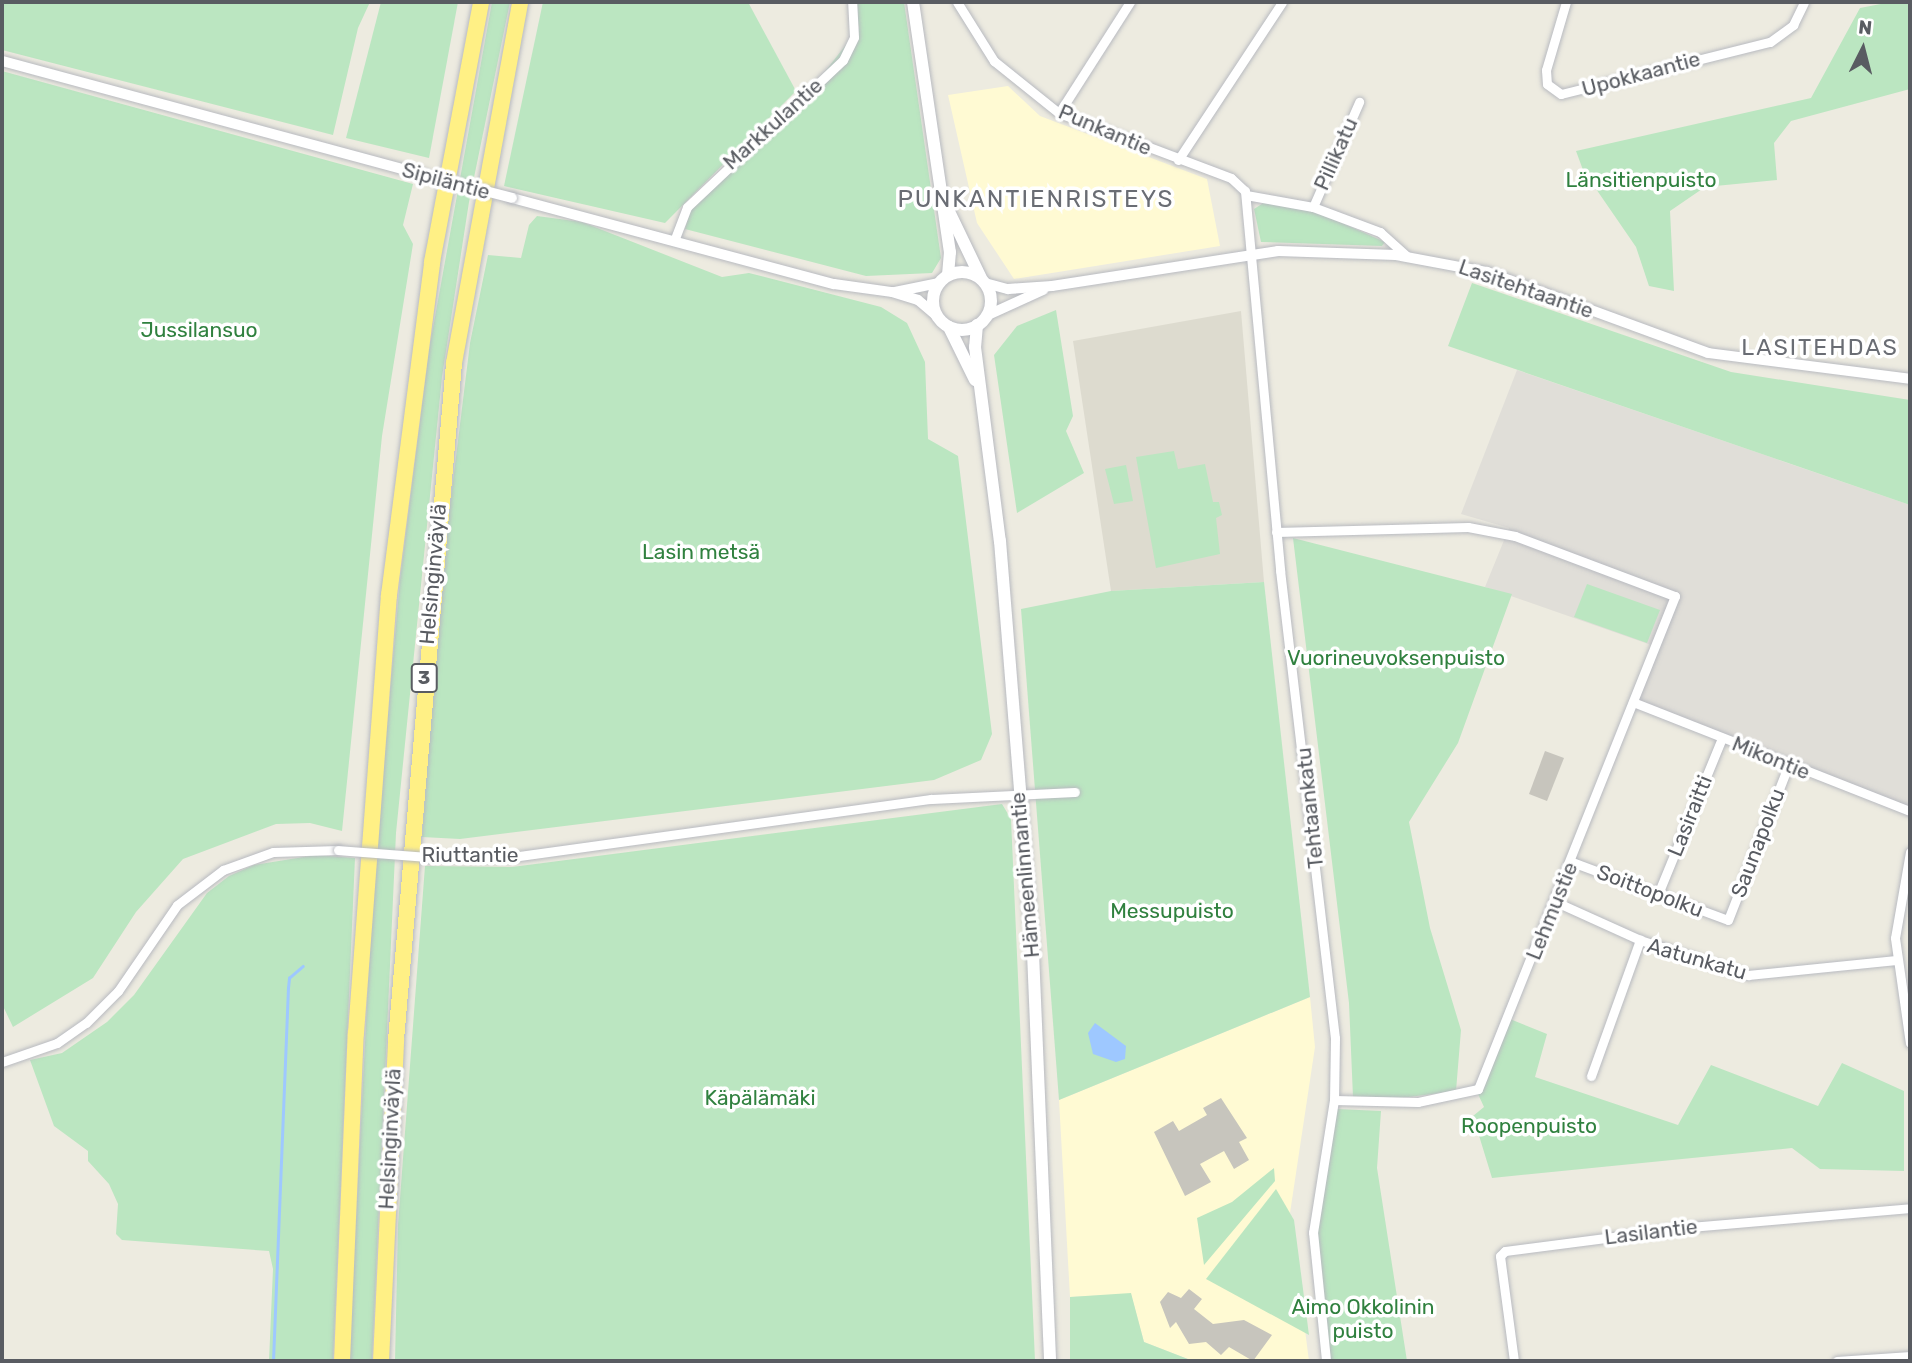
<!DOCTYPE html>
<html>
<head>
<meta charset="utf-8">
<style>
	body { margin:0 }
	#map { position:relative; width:1912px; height:1363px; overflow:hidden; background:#edebe0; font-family:Rubik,sans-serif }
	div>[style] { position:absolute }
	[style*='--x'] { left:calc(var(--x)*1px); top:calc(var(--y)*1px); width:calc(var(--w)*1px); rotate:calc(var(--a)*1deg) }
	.commercial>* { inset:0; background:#fffad3 }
	.industrial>* { inset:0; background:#e0ded8 }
	.education>* { inset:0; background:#dddbcf }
	.green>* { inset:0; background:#bbe6c1 }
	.water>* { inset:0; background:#9ec8ff }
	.stream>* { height:2.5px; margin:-1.25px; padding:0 1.25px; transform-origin:1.25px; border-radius:1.25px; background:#9ec8ff }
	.building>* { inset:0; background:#c7c5bd }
	.roads { filter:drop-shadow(0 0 2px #b8bac0) drop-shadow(0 0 2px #b8bac0) }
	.minor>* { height:9px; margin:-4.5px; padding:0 4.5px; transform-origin:4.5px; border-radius:4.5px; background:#fff }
	.tertiary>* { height:10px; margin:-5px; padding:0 5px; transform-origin:5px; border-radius:5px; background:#fff }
	.secondary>* { height:12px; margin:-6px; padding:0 6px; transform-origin:6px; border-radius:6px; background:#fff }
	.secondary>.ring { margin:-6px; padding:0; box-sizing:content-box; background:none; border:12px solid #fff; border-radius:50% }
	.motorway>* { height:16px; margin:-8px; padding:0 8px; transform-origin:8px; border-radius:8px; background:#fff085 }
	.bridges { filter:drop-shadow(0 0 2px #b8bac0) drop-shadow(0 0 2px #b8bac0) }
	.minor-bridge>* { height:9px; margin:-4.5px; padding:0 4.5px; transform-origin:4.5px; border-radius:4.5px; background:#fff }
	.tertiary-bridge>* { height:10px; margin:-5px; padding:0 5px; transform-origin:5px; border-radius:5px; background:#fff }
	span { translate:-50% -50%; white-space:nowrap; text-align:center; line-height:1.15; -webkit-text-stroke:7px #fff; paint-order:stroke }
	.shield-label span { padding:2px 5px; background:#fff; border:2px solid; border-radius:5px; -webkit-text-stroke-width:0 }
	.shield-label { font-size:19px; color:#595c62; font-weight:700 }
	.street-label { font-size:21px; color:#595c62 }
	.park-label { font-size:21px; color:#30813f }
	.neighbourhood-label { font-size:23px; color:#6a6d74; letter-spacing:2px }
	.quarter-label { font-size:24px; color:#6a6d74; letter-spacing:2px }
	.frame { position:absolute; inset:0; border:4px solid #595c62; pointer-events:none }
	.north { position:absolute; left:1828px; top:14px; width:70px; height:70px; -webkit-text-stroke:5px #fff; paint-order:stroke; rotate:6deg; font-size:19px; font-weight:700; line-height:28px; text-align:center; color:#595c62 }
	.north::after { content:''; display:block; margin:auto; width:24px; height:32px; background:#595c62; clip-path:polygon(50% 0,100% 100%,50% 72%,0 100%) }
</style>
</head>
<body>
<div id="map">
	<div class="commercial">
		<i style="clip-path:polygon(1008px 86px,1040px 116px,1207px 179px,1220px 246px,1014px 279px,977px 223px,948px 95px)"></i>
		<i style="clip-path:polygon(1310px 997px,1315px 1047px,1290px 1213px,1309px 1361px,1193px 1361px,1144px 1342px,1131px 1294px,1070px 1297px,1059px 1100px)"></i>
	</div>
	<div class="industrial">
		<i style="clip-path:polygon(1517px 370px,1910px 505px,1910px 811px,1633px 702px,1654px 646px,1485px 587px,1509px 528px,1461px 514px)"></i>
	</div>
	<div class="education">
		<i style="clip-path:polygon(1241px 311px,1264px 582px,1111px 591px,1073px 341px)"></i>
	</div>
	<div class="green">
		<i style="clip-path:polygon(2px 2px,370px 2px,358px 28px,333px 135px,2px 50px)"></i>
		<i style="clip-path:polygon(381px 2px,458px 2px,429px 158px,346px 138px)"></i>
		<i style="clip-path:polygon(492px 2px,510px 2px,469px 202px,442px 377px,396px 833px,372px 1361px,349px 1361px,373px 884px,400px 580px,429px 350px)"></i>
		<i style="clip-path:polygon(543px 2px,748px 2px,796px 91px,665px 223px,504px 186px)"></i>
		<i style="clip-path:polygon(851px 2px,904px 2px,941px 258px,932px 273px,866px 276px,685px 229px,690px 211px,802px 101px,859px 28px)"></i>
		<i style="clip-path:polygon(1891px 2px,1910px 2px,1910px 89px,1791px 121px,1774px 143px,1777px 180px,1705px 187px,1670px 211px,1674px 291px,1649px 286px,1636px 247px,1583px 170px,1576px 151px,1811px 98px,1860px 8px)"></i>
		<i style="clip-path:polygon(2px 71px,413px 184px,403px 225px,413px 244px,382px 436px,342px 831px,310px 823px,276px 824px,183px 859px,136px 912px,93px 978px,13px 1027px,2px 1004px)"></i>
		<i style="clip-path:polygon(1268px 200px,1324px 215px,1385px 242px,1382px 246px,1261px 242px,1254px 209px)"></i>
		<i style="clip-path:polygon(537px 216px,582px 222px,722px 277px,749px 273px,881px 307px,907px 323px,925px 362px,928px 439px,958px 456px,992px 734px,981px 760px,934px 780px,460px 839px,422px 837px,441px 579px,470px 343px,488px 255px,521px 258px,529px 225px)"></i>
		<i style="clip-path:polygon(1472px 283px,1731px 372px,1910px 400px,1910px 505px,1448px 346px)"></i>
		<i style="clip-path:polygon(1056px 310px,1073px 416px,1066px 431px,1084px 473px,1017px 513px,994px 355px,1017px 326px)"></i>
		<i style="clip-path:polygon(1174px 451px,1178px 469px,1205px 464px,1213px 502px,1219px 502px,1222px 515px,1216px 518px,1220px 554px,1156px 568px,1136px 457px)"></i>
		<i style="clip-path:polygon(1126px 465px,1133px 501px,1114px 504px,1105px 469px)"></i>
		<i style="clip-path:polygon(1293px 538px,1512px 594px,1458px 743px,1409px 822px,1430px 928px,1461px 1030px,1456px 1091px,1393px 1099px,1353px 1097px,1349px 1003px)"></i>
		<i style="clip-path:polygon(1264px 582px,1310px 997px,1059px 1100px,1021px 609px,1111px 591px)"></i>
		<i style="clip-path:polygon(1587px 584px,1660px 610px,1647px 643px,1574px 617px)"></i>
		<i style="clip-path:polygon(1002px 804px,1011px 819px,1035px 1361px,395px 1361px,398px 1225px,425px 866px,512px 867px)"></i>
		<i style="clip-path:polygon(316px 855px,355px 858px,333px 1361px,269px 1361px,273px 1269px,269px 1251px,122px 1240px,116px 1234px,118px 1204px,109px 1184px,88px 1161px,88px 1151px,54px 1126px,30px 1060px,62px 1053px,107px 1022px,134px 995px,207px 893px,229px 876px,254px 865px)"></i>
		<i style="clip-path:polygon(1510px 1019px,1547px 1034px,1535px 1077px,1678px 1125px,1711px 1065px,1818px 1106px,1842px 1063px,1904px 1091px,1904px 1171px,1820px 1169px,1792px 1148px,1492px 1178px,1473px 1116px,1484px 1107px,1478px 1094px)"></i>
		<i style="clip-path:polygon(1337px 1109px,1381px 1111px,1377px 1168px,1407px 1361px,1330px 1361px,1317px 1234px)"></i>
		<i style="clip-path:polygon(1274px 1168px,1275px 1181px,1204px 1265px,1197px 1218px,1232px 1202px)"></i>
		<i style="clip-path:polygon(1276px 1189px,1294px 1220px,1309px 1335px,1206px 1279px)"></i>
		<i style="clip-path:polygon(1131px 1293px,1144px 1342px,1193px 1361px,1070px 1361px,1070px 1297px)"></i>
	</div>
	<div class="water">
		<i style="clip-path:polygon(1095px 1023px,1126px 1046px,1125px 1059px,1116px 1062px,1093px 1054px,1088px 1033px)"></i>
	</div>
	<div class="stream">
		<i style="--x:273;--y:1361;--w:373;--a:-87.7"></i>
		<i style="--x:288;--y:988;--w:10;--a:-84"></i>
		<i style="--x:289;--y:978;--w:18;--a:-41"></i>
	</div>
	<div class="building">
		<i style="clip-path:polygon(1545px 751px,1564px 758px,1547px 801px,1529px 794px)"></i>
		<i style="clip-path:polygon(1221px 1098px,1247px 1138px,1239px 1142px,1249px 1160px,1234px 1169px,1224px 1151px,1200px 1164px,1211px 1182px,1185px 1196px,1154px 1132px,1173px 1121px,1179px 1131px,1207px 1115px,1203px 1108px)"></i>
		<i style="clip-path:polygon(1189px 1289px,1202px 1299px,1194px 1309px,1213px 1324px,1244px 1320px,1272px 1335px,1253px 1361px,1229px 1347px,1221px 1355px,1206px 1342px,1189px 1344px,1176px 1322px,1170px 1328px,1160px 1302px,1168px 1292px,1181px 1298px)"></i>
	</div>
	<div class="roads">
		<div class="minor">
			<i style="--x:957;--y:2;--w:70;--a:57.9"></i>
			<i style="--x:994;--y:61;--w:83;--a:38.7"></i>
			<i style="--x:1059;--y:113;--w:184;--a:20.7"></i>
			<i style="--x:1231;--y:178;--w:19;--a:43"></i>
			<i style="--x:1245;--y:191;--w:381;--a:84.7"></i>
			<i style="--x:1280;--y:570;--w:471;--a:83.3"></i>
			<i style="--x:1335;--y:1038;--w:62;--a:90.9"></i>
			<i style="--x:1334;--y:1100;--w:134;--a:99"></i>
			<i style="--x:1313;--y:1232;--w:130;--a:84.2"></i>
			<i style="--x:1566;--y:2;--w:71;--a:106.4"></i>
			<i style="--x:1546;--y:70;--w:14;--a:86"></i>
			<i style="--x:1547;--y:84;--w:17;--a:36"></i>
			<i style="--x:1561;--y:94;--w:215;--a:-14"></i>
			<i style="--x:1770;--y:42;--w:29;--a:-36"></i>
			<i style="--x:1793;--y:25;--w:25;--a:-64"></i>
			<i style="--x:1059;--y:113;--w:132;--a:-57.4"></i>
			<i style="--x:1178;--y:160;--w:189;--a:-56.6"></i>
			<i style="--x:1246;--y:195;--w:68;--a:10.2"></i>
			<i style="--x:1313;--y:207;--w:72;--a:20.5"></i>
			<i style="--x:1380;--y:232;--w:36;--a:42"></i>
			<i style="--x:1313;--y:207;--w:115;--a:-66.3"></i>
			<i style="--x:674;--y:241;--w:36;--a:-69"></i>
			<i style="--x:687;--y:207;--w:214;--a:-43.3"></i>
			<i style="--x:843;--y:60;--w:25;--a:-64"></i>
			<i style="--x:854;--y:37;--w:35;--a:-93"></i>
			<i style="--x:1276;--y:532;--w:192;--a:-1.5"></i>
			<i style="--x:1468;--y:527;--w:48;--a:10.8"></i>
			<i style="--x:1515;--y:536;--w:171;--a:20.6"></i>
			<i style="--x:1675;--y:596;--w:531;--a:111.78"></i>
			<i style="--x:1478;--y:1089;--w:61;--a:167.8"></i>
			<i style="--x:1418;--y:1102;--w:84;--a:-178.6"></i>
			<i style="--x:1633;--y:702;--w:298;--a:21.5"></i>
			<i style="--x:1910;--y:852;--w:87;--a:99.9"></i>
			<i style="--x:1895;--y:938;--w:106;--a:81.9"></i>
			<i style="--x:430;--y:857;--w:82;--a:0"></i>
			<i style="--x:512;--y:857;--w:423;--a:-7.9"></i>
			<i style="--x:931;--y:799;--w:144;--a:-2.8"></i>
			<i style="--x:1572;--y:862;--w:166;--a:20.4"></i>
			<i style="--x:1728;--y:920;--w:165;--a:-68.7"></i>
			<i style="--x:1658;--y:894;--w:169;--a:-67.7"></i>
			<i style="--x:1556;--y:902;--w:92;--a:24.3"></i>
			<i style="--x:2;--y:1062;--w:58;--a:-19.1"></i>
			<i style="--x:57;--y:1043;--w:35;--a:-35"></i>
			<i style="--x:86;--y:1023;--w:45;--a:-45"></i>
			<i style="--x:118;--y:991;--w:104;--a:-55.5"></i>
			<i style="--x:177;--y:905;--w:58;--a:-37.3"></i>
			<i style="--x:223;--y:870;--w:53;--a:-19.8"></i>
			<i style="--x:273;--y:852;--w:65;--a:-1.8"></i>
			<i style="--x:1591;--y:1076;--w:145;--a:-70.2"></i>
			<i style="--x:1640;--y:940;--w:114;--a:18"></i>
			<i style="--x:1748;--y:975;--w:149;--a:-5.8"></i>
			<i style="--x:1514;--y:1361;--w:106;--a:-97.6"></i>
			<i style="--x:1500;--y:1256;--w:7;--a:-45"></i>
			<i style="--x:1505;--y:1251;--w:187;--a:-7.4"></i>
			<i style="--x:1690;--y:1227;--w:221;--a:-4.9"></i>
			<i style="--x:1837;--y:1361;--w:73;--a:-3.9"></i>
		</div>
		<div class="tertiary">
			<i style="--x:2;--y:61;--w:433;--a:15.1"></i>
			<i style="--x:512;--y:198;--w:333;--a:15"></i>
			<i style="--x:834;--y:284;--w:59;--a:7.9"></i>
			<i style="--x:892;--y:292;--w:27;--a:17"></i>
			<i style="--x:918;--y:300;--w:25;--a:40"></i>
			<i style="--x:985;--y:283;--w:24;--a:15"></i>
			<i style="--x:1008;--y:289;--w:44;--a:-3.9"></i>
			<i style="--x:1052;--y:286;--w:229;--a:-8.8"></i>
			<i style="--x:1278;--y:251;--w:118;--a:1.9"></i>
			<i style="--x:1396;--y:255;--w:93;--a:10.6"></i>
			<i style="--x:1487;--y:272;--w:235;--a:20.1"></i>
			<i style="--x:1708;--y:353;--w:204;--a:7.3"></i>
			<i style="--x:895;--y:292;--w:45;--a:-11.6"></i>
			<i style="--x:986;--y:316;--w:63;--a:-24.5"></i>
		</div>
		<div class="secondary">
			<i style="--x:913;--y:2;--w:253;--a:81.6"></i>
			<i style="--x:950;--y:252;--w:23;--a:95"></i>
			<i style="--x:945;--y:203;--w:83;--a:64.4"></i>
			<i class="ring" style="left:933px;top:272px;width:46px;height:46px"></i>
			<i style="--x:977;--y:325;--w:22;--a:95"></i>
			<i style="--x:975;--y:347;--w:196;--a:82.7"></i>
			<i style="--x:1000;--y:541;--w:413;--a:85.4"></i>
			<i style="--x:1033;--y:953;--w:408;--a:87.6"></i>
			<i style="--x:949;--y:327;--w:59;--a:63.9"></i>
		</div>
		<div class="motorway">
			<i style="--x:342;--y:1361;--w:328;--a:-87.6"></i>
			<i style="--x:356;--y:1033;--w:439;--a:-85.7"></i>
			<i style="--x:389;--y:595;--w:336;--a:-82.6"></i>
			<i style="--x:432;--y:262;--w:265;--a:-79.3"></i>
			<i style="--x:381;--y:1361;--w:321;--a:-87.3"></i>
			<i style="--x:396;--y:1040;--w:679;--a:-85.1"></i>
			<i style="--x:454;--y:363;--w:367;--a:-79.6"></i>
		</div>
	</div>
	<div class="bridges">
		<div class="minor-bridge">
			<i style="--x:338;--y:850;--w:92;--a:4.4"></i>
		</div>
		<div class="tertiary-bridge">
			<i style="--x:420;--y:174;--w:95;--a:14.6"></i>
		</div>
	</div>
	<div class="shield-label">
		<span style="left:424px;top:678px">3</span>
	</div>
	<div class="street-label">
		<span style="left:1641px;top:74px;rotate:-15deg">Upokkaantie</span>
		<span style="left:773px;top:124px;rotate:-42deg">Markkulantie</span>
		<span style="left:1105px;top:130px;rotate:23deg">Punkantie</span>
		<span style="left:1336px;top:154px;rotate:-66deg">Pillikatu</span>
		<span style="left:446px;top:181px;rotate:15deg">Sipiläntie</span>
		<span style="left:1526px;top:289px;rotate:19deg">Lasitehtaantie</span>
		<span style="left:433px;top:574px;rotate:-85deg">Helsinginväylä</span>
		<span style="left:1771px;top:758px;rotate:22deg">Mikontie</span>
		<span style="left:1310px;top:808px;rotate:-96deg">Tehtaankatu</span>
		<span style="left:1690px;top:816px;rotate:-68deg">Lasiraitti</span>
		<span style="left:1758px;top:843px;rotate:-69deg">Saunapolku</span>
		<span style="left:470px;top:855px">Riuttantie</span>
		<span style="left:1025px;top:875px;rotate:-95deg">Hämeenlinnantie</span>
		<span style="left:1650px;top:891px;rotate:21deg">Soittopolku</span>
		<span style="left:1552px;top:911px;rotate:-68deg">Lehmustie</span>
		<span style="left:1697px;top:959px;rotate:16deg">Aatunkatu</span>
		<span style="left:390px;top:1139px;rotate:-87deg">Helsinginväylä</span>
		<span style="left:1651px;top:1232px;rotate:-7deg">Lasilantie</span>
	</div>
	<div class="park-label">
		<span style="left:1641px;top:180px">Länsitienpuisto</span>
		<span style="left:199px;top:330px">Jussilansuo</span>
		<span style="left:701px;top:552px">Lasin metsä</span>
		<span style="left:1396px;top:658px">Vuorineuvoksenpuisto</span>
		<span style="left:1172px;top:911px">Messupuisto</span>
		<span style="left:760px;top:1098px">Käpälämäki</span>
		<span style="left:1529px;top:1126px">Roopenpuisto</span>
		<span style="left:1363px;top:1319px">Aimo Okkolinin<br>puisto</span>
	</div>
	<div class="neighbourhood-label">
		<span style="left:1820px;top:347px">LASITEHDAS</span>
	</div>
	<div class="quarter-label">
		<span style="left:1036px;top:200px">PUNKANTIENRISTEYS</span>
	</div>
	<div class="frame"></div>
	<div class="north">N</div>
</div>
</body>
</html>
